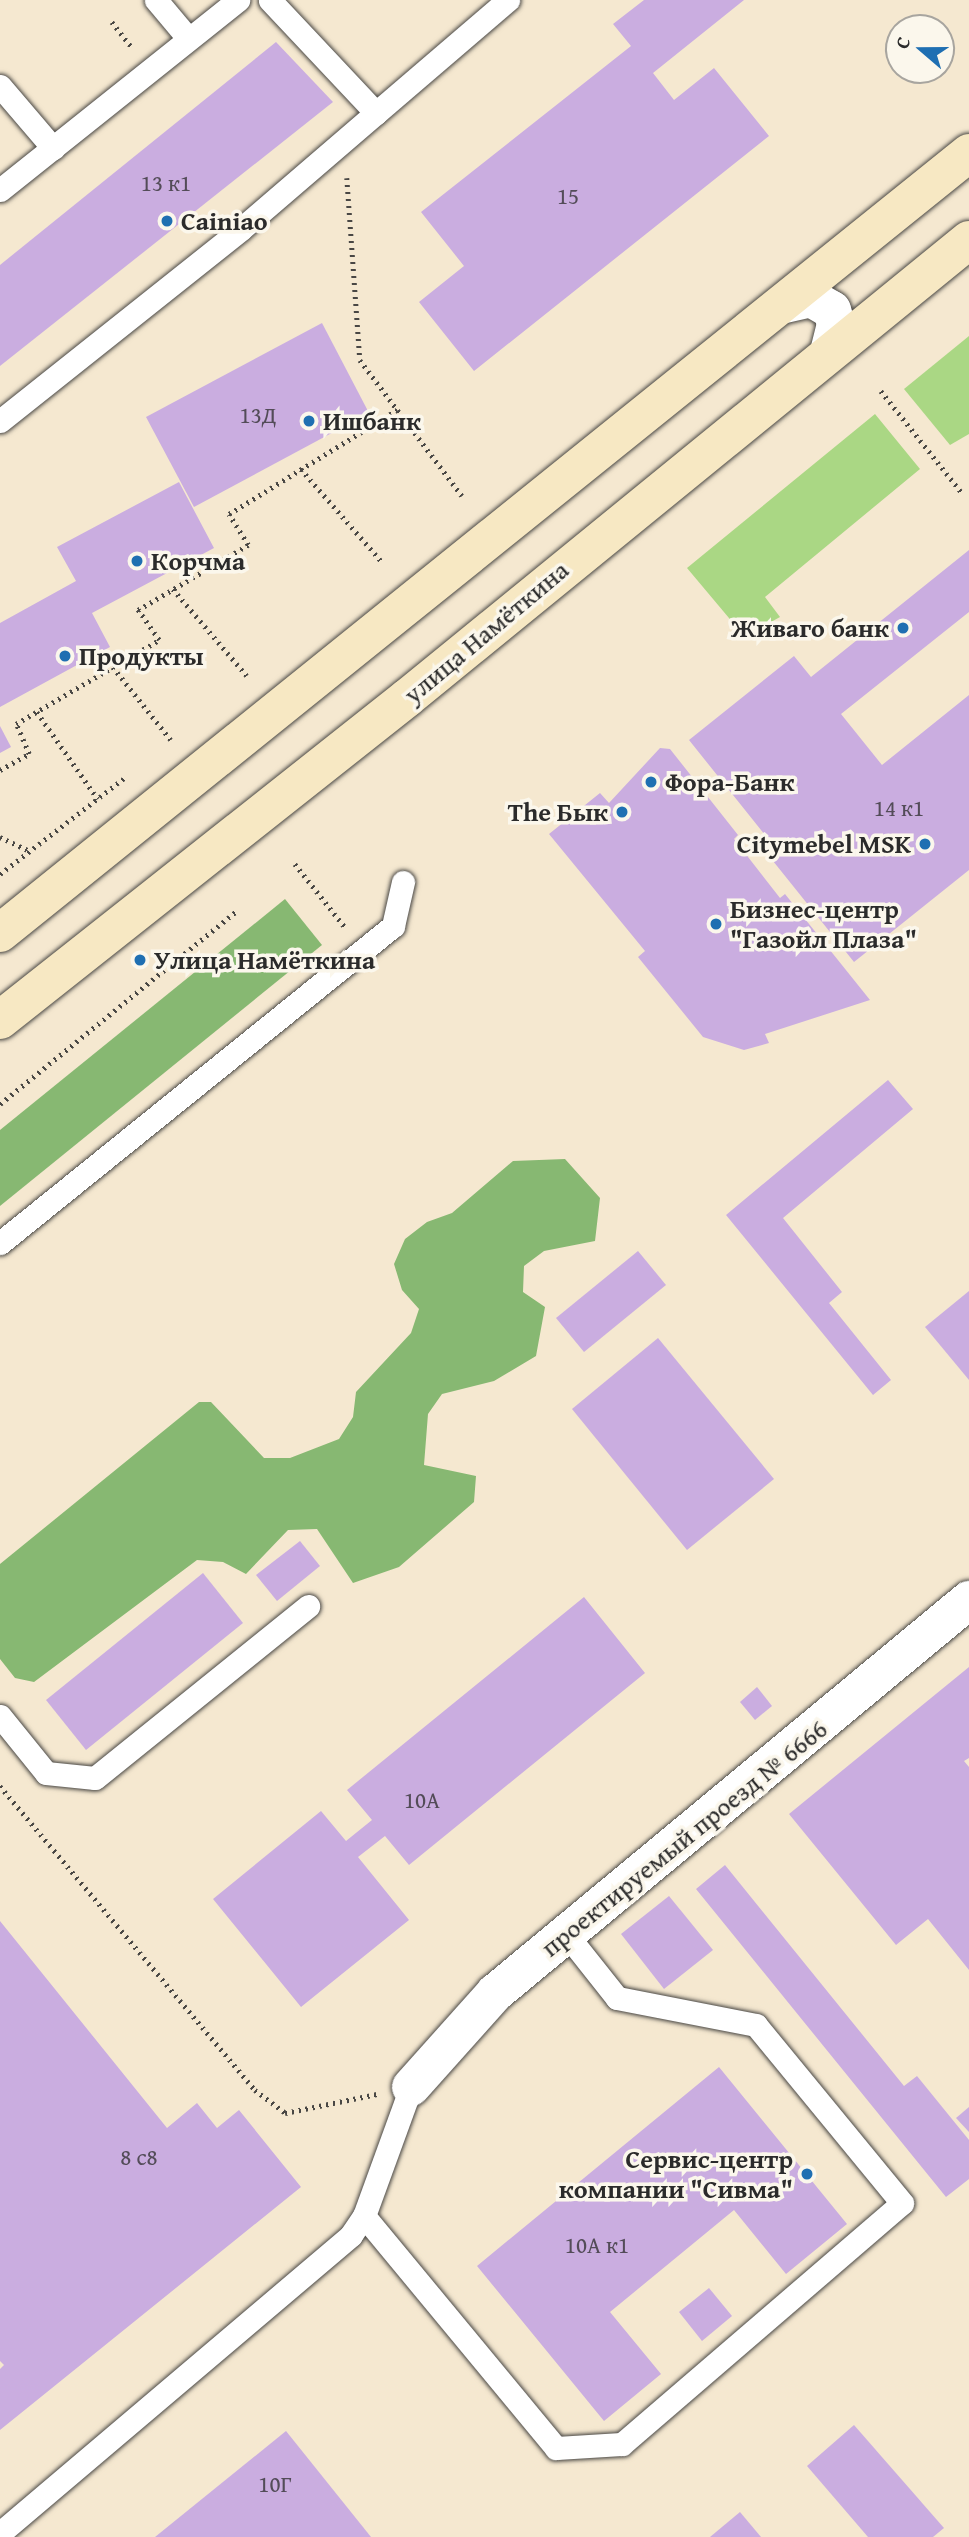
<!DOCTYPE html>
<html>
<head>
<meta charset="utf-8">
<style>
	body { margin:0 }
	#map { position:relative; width:969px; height:2537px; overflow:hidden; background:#f5e8d0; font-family:"Gentium Book Plus",serif }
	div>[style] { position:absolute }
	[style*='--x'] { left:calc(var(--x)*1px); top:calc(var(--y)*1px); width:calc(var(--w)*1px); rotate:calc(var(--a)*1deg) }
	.green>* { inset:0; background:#aad784 }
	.forest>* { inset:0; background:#87b872 }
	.building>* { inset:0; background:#caade0 }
	.path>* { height:4.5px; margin-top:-2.25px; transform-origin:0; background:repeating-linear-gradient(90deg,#494744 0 2px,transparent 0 7px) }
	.roads { filter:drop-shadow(0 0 2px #494744) drop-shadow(0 0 2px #494744) }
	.lane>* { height:23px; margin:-11.5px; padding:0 11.5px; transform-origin:11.5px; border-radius:11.5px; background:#fff }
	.street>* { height:38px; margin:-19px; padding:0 19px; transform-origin:19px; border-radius:19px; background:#fff }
	.secondary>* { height:38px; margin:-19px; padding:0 19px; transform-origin:19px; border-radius:19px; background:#f7e8c3 }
	.dots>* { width:19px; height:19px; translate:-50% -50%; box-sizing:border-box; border:4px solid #fbf7ec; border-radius:50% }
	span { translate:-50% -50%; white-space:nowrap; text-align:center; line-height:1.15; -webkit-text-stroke:7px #fbf7ec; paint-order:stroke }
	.number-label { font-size:23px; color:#534c58 }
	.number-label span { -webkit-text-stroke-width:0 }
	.poi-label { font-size:26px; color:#2b2b2b; font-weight:700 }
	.left { translate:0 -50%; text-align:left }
	.right { translate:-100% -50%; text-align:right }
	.street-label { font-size:26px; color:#2b2b2b }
	.north { position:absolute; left:885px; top:14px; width:70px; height:70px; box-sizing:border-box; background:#fbf7ec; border:2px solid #a8a59f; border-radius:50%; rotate:290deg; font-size:19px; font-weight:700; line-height:28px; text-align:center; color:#2b2b2b }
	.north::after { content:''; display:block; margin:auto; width:24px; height:32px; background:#1f6fb2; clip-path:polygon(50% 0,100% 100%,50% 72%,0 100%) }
</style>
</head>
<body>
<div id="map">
	<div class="green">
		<i style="clip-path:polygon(969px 336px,969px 434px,950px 445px,904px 389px)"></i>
		<i style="clip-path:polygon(875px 414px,920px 469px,765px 597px,780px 617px,760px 628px,734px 624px,687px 568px)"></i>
	</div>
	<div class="forest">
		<i style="clip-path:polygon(285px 899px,322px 945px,0 1206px,0 1130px)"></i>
		<i style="clip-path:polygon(565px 1159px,600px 1198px,595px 1241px,544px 1251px,524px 1266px,523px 1292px,545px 1307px,536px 1356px,494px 1381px,442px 1394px,428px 1414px,424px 1465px,476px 1476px,474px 1502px,399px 1567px,353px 1583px,317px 1529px,288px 1530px,246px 1574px,223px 1562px,197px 1560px,34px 1682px,15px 1678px,0 1659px,0 1564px,199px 1402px,211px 1402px,264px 1458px,290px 1458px,339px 1439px,353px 1417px,356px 1392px,411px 1333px,419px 1309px,402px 1290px,394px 1264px,405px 1239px,427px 1222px,452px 1213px,513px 1161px)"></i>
	</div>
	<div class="building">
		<i style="clip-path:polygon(644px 0,744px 0,653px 73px,674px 100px,714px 68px,769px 136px,474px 371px,419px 302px,464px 266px,421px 212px,631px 46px,613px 24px)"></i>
		<i style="clip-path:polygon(276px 42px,333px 102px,0 366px,0 265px)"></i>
		<i style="clip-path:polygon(322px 323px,369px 413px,194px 507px,146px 417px)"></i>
		<i style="clip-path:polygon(179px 482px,214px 548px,92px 613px,110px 647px,0 707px,0 623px,76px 581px,57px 547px)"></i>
		<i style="clip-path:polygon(969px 550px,969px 612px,841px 714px,882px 765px,969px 695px,969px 870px,854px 962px,769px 856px,777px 850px,689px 740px,794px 656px,811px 677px)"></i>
		<i style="clip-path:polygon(0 726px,11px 747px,0 753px)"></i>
		<i style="clip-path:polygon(660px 748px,670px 749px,738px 835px,734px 839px,780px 898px,785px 894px,870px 1000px,765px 1034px,769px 1043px,744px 1050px,703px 1037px,638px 957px,645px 951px,549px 834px,600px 793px,609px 803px)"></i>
		<i style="clip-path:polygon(888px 1080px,913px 1109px,783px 1218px,842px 1292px,829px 1303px,891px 1380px,873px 1395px,726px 1215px)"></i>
		<i style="clip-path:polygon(638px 1251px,666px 1285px,584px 1352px,556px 1318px)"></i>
		<i style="clip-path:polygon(969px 1291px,969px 1380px,925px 1327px)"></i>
		<i style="clip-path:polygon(658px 1338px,774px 1479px,687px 1550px,572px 1409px)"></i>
		<i style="clip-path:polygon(300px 1541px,320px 1566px,277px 1601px,256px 1575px)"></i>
		<i style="clip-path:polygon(203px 1573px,243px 1623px,86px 1750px,46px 1700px)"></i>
		<i style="clip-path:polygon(584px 1597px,645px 1673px,409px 1865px,385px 1836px,358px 1857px,409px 1920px,301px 2007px,213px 1899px,321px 1811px,346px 1841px,372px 1820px,347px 1790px)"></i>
		<i style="clip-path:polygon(969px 1667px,969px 1758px,964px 1761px,969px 1767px,969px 1970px,928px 1919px,896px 1945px,789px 1814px)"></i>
		<i style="clip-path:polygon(757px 1687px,772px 1706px,755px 1720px,740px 1702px)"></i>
		<i style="clip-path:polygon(725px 1865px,904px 2086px,917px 2076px,969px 2140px,969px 2179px,946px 2197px,696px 1889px)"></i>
		<i style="clip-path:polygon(669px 1896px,713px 1950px,664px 1989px,621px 1934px)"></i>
		<i style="clip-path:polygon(0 1921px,167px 2128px,197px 2103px,217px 2128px,239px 2110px,301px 2187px,0 2430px,0 2369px,4px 2365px,0 2361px)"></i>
		<i style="clip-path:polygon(719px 2067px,847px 2224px,786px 2274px,734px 2210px,610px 2312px,661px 2374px,604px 2421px,477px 2266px)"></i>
		<i style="clip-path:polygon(969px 2107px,969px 2132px,956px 2118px)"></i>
		<i style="clip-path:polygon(709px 2288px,732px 2316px,702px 2341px,679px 2312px)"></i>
		<i style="clip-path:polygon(854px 2425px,944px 2528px,933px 2537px,868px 2537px,807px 2466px)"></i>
		<i style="clip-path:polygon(286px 2431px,371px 2537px,155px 2537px)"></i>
		<i style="clip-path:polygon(740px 2512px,761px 2537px,710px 2537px)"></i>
	</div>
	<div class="path">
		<i style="--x:112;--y:22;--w:31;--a:52"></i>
		<i style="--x:347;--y:178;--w:182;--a:85.9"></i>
		<i style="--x:360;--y:360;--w:170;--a:53.1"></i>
		<i style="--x:881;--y:391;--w:132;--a:51.5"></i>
		<i style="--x:301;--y:469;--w:125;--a:48.9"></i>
		<i style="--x:173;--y:589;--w:114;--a:49.6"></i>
		<i style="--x:113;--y:667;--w:93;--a:51.5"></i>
		<i style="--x:37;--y:712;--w:106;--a:55"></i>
		<i style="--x:0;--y:770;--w:33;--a:-29"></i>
		<i style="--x:29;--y:754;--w:33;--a:-113"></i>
		<i style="--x:16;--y:724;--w:166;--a:-30.4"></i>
		<i style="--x:159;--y:640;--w:37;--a:-125"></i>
		<i style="--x:138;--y:610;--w:128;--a:-30.6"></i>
		<i style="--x:248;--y:545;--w:36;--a:-122"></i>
		<i style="--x:229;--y:514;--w:198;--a:-31.8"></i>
		<i style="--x:0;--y:837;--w:33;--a:25"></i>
		<i style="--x:295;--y:864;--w:80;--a:51.6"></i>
		<i style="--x:0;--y:874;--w:160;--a:-37.7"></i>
		<i style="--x:0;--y:1104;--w:306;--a:-39.2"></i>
		<i style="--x:0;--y:1786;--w:397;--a:50"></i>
		<i style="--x:255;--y:2090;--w:38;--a:37"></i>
		<i style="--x:285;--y:2113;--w:94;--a:-11.7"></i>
	</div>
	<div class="roads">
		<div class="lane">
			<i style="--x:156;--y:0;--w:50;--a:49.9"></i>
			<i style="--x:0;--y:86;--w:82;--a:49.5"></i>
			<i style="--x:376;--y:113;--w:174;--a:-40.6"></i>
			<i style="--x:0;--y:190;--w:305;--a:-38.6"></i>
			<i style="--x:0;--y:421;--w:308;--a:-38.5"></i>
			<i style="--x:241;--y:229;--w:178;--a:-40.7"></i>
			<i style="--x:376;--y:113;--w:155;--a:-133.2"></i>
			<i style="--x:0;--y:1243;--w:505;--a:-38.89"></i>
			<i style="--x:393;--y:926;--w:45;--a:-77.2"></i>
			<i style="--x:0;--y:1716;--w:73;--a:51.1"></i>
			<i style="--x:46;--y:1773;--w:49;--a:5.8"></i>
			<i style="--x:95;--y:1778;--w:274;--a:-38.9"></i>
			<i style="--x:364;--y:2216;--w:301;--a:50.4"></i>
			<i style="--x:556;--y:2448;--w:66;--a:-3.5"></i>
			<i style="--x:622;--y:2444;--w:369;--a:-40.7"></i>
			<i style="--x:902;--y:2203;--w:230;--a:-129.4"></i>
			<i style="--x:756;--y:2025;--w:142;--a:-169"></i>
			<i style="--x:617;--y:1998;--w:80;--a:-128.4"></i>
			<i style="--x:0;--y:2533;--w:460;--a:-40.3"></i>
			<i style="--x:351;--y:2235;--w:23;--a:-56"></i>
			<i style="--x:364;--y:2216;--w:137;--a:-70"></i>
		</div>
		<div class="street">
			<i style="--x:785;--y:304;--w:27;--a:-13"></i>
			<i style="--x:811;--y:298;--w:24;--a:30"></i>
			<i style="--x:832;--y:310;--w:15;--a:74"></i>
			<i style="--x:836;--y:324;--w:30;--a:104"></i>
			<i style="--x:411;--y:2087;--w:126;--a:-48.2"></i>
			<i style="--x:495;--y:1993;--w:616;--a:-39.66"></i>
		</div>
		<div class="secondary">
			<i style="--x:0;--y:933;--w:1244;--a:-38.83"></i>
			<i style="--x:0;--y:1020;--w:519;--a:-38.35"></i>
			<i style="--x:407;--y:698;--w:725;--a:-39.18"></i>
		</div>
	</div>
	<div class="dots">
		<i style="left:167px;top:221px;background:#1f6fb2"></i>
		<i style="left:309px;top:421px;background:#1f6fb2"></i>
		<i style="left:137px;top:561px;background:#1f6fb2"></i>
		<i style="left:903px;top:628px;background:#1f6fb2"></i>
		<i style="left:65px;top:656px;background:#1f6fb2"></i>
		<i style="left:651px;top:782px;background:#1f6fb2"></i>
		<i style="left:622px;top:812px;background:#1f6fb2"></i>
		<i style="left:925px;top:844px;background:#1f6fb2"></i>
		<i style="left:716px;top:924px;background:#1f6fb2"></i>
		<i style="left:140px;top:960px;background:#1f6fb2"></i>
		<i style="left:807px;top:2174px;background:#1f6fb2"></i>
	</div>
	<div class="number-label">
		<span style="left:166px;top:183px">13 к1</span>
		<span style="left:568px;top:196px">15</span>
		<span style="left:258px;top:415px">13Д</span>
		<span style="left:899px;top:808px">14 к1</span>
		<span style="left:422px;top:1800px">10А</span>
		<span style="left:139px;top:2157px">8 с8</span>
		<span style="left:597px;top:2245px">10А к1</span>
		<span style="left:275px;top:2484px">10Г</span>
	</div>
	<div class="poi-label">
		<span class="left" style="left:181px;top:221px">Cainiao</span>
		<span class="left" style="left:323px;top:421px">Ишбанк</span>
		<span class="left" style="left:151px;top:561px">Корчма</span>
		<span class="right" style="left:889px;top:628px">Живаго банк</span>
		<span class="left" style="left:79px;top:656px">Продукты</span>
		<span class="left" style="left:665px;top:782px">Фора-Банк</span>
		<span class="right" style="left:608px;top:812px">The Бык</span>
		<span class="right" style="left:911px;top:844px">Citymebel MSK</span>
		<span class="left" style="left:730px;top:924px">Бизнес-центр<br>"Газойл Плаза"</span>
		<span class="left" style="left:154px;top:960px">Улица Намёткина</span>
		<span class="right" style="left:793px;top:2174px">Сервис-центр<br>компании "Сивма"</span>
	</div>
	<div class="street-label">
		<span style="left:486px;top:632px;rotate:-40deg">улица Намёткина</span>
		<span style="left:684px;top:1838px;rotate:-39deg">проектируемый проезд № 6666</span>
	</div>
	<div class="north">С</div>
</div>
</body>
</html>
